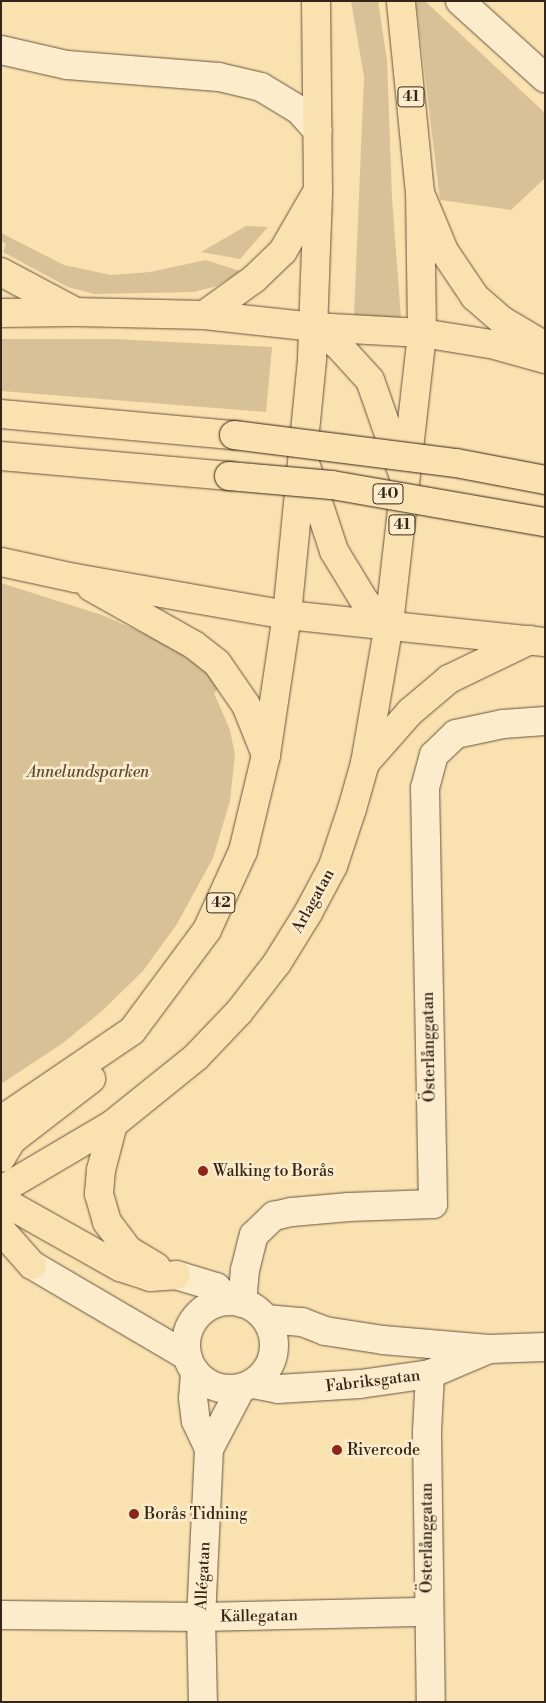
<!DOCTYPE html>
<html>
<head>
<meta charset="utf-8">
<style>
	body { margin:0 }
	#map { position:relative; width:546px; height:1703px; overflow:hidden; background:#fae1b0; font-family:"Libre Bodoni",serif }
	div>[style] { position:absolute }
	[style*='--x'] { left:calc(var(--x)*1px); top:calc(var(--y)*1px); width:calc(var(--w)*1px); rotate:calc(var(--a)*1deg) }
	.green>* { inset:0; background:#d8c196 }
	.roads { filter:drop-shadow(0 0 1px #65543f) drop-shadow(0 0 1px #65543f) }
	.minor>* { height:28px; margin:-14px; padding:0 14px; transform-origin:14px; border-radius:14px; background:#fceccc }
	.minor>.ring { margin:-14px; padding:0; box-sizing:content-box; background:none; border:28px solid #fceccc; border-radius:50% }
	.major>* { height:28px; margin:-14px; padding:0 14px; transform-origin:14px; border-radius:14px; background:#fae1b0 }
	.highway>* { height:28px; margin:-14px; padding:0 14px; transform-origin:14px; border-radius:14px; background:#fae1b0 }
	.bridges { filter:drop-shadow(0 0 1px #332519) drop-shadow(0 0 1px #332519) }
	.highway-bridge>* { height:28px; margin:-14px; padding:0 14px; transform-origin:14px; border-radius:14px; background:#fae1b0 }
	.dots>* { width:14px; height:14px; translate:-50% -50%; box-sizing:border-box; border:2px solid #fceccc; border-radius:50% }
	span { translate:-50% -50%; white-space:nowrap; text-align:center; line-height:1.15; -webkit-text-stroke:5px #fceccc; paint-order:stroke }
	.shield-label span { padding:1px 4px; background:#fceccc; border:1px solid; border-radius:4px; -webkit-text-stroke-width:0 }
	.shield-label { font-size:15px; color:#332519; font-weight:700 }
	.park-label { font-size:16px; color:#5c4c38; font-style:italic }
	.street-label { font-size:16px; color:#332519 }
	.poi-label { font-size:16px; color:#332519 }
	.left { translate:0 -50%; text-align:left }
	.frame { position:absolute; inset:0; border:2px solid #332519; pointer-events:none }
</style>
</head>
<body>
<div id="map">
	<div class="green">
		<i style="clip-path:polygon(351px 1px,378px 1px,387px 60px,392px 198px,401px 318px,354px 315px,364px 77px)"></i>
		<i style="clip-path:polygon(416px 1px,425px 1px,545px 113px,545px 178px,511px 210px,440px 200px)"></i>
		<i style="clip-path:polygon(246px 226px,268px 227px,240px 259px,201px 252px)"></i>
		<i style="clip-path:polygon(1px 233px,64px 265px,111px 275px,150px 272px,206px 260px,240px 271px,217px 286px,194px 292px,94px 294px,68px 287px,3px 252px,6px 244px,1px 241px)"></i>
		<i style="clip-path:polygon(1px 339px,113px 339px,272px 347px,266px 412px,1px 391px)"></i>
		<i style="clip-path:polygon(1px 583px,102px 615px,186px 652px,221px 685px,214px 693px,230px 730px,235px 755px,230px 801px,213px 858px,177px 924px,143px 971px,102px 1011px,63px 1043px,1px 1084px)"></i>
	</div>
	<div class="roads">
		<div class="minor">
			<i style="--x:460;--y:1;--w:115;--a:42.2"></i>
			<i style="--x:1;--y:50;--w:68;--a:12.8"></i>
			<i style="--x:67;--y:65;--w:152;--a:4.5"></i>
			<i style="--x:219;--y:77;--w:43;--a:13.4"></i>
			<i style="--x:261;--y:87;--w:44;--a:31.2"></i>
			<i style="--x:299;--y:110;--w:28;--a:48"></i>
			<i style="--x:32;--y:1265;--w:180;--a:30.4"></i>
			<i style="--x:176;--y:1275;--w:42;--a:16.7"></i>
			<i style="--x:216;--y:1287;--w:20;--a:45"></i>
			<i class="ring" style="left:186px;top:1301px;width:60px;height:60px"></i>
			<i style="--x:242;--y:1303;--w:33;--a:-85"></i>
			<i style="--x:245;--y:1270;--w:36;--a:-76"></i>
			<i style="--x:254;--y:1235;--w:28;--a:-44"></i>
			<i style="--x:274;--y:1216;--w:18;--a:-13"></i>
			<i style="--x:292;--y:1212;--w:57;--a:-5"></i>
			<i style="--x:349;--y:1207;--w:84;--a:-2"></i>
			<i style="--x:433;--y:1204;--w:416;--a:-91.1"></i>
			<i style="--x:425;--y:788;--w:34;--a:-75"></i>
			<i style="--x:434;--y:755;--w:30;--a:-44"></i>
			<i style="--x:456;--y:734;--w:48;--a:-12"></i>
			<i style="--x:503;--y:724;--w:42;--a:-4.1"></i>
			<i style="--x:266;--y:1319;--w:36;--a:5"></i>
			<i style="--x:302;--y:1322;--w:25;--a:21"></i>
			<i style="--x:325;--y:1331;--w:59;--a:8.8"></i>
			<i style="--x:383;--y:1340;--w:106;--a:4.9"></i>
			<i style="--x:489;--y:1349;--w:56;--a:-2"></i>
			<i style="--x:195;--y:1372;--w:26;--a:94"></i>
			<i style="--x:193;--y:1398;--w:23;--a:83"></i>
			<i style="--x:196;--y:1421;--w:31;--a:65"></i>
			<i style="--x:209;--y:1449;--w:168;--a:92.7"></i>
			<i style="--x:201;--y:1617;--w:85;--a:88.7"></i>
			<i style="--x:430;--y:1374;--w:58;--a:93"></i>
			<i style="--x:427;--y:1432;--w:270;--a:89.2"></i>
			<i style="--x:253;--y:1384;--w:25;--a:11"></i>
			<i style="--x:278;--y:1389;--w:82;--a:-3.5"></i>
			<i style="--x:360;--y:1384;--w:71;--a:-8.1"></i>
			<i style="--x:430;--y:1374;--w:64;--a:-23"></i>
			<i style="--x:209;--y:1449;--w:69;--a:-62.3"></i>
			<i style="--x:1;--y:1615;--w:200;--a:0.6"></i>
			<i style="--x:201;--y:1617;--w:227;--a:-1.3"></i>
		</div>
		<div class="major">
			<i style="--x:1;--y:272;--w:85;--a:28.1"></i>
			<i style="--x:76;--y:312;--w:128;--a:1.3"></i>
			<i style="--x:204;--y:315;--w:111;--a:6.2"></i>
			<i style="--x:314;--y:327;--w:30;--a:37"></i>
			<i style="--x:338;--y:345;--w:47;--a:47.6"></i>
			<i style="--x:370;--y:380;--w:103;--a:70.7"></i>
			<i style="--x:204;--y:315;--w:62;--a:-35.8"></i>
			<i style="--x:254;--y:279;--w:40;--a:-44"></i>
			<i style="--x:283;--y:251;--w:68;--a:-60"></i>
			<i style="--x:1;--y:1120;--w:158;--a:-34.2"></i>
			<i style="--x:132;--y:1031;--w:126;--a:-53.4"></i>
			<i style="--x:207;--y:930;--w:87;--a:-65.5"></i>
			<i style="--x:243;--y:851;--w:99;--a:-76.5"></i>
			<i style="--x:266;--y:755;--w:142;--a:-81.5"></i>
			<i style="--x:287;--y:615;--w:258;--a:-84.4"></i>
			<i style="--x:312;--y:358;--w:167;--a:-87.9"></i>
			<i style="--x:318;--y:191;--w:190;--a:-90.6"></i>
			<i style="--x:113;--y:1124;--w:48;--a:104.6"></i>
			<i style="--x:101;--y:1170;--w:24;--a:95"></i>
			<i style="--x:99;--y:1194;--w:29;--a:74"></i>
			<i style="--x:107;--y:1222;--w:35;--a:53"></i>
			<i style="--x:128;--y:1250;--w:33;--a:31"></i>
			<i style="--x:1;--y:1158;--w:21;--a:-59"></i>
			<i style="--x:12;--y:1140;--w:100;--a:-37.7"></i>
			<i style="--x:1;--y:1190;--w:130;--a:-30.5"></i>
			<i style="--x:113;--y:1124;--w:107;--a:-38.9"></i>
			<i style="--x:196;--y:1057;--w:62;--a:-46.3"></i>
			<i style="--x:239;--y:1012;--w:62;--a:-52.2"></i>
			<i style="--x:277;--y:963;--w:59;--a:-58.2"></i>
			<i style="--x:308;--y:913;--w:53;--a:-62"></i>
			<i style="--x:333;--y:866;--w:60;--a:-71.6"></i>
			<i style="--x:352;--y:809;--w:48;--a:-74.2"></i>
			<i style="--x:365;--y:763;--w:141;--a:-80.2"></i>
			<i style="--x:389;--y:624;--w:293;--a:-83.5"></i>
			<i style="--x:422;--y:333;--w:140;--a:-90.8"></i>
			<i style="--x:420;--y:193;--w:193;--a:-95.7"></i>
			<i style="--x:1;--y:1200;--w:137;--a:29.4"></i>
			<i style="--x:120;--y:1267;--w:32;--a:18"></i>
			<i style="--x:150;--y:1277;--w:26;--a:-4"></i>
			<i style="--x:1;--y:1230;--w:47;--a:48.5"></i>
		</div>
		<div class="highway">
			<i style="--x:420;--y:193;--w:63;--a:67.5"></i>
			<i style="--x:444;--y:251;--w:55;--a:56"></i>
			<i style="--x:475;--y:297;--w:37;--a:41"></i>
			<i style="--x:503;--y:321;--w:49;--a:30.8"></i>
			<i style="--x:1;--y:313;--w:75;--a:-0.8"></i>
			<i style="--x:314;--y:327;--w:108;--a:3.2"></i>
			<i style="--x:422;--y:333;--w:70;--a:9.1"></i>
			<i style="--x:491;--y:344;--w:56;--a:15.5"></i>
			<i style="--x:1;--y:414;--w:234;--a:5.2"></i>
			<i style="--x:1;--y:456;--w:229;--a:5"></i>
			<i style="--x:303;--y:457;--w:99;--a:71.7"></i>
			<i style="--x:334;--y:551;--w:60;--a:58.7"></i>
			<i style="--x:365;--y:602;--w:33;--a:43"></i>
			<i style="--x:1;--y:562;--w:76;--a:12.2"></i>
			<i style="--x:75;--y:578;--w:215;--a:9.9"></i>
			<i style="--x:287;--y:615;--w:259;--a:6"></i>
			<i style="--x:91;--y:587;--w:118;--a:29.4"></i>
			<i style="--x:194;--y:645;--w:29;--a:38"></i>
			<i style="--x:217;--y:663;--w:51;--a:55.4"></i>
			<i style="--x:246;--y:705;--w:54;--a:68.2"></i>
			<i style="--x:365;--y:763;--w:68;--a:-48.6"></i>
			<i style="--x:410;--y:712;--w:51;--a:-40.2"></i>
			<i style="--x:449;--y:679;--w:90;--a:-25.7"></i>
		</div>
	</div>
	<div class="bridges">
		<div class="highway-bridge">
			<i style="--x:234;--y:435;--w:224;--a:7.2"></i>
			<i style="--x:456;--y:463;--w:91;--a:10.8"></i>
			<i style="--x:229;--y:476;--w:103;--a:5"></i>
			<i style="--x:332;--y:485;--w:216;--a:9.9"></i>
		</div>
	</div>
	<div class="dots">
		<i style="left:203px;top:1171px;background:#8f2418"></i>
		<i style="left:337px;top:1450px;background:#8f2418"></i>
		<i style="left:134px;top:1514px;background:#8f2418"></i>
	</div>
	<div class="shield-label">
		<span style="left:411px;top:97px">41</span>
		<span style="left:388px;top:494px">40</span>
		<span style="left:402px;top:525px">41</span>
		<span style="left:221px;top:903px">42</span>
	</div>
	<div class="park-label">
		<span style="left:88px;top:772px">Annelundsparken</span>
	</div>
	<div class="street-label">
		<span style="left:313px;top:901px;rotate:-61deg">Arlagatan</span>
		<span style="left:429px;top:1047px;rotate:-91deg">Österlånggatan</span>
		<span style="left:373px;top:1381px;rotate:-7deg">Fabriksgatan</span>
		<span style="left:427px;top:1538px;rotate:-90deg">Österlånggatan</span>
		<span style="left:203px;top:1576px;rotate:-87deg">Allégatan</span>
		<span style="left:259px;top:1616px;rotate:-1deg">Källegatan</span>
	</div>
	<div class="poi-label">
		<span class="left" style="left:213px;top:1171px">Walking to Borås</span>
		<span class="left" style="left:347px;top:1450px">Rivercode</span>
		<span class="left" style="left:144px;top:1514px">Borås Tidning</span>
	</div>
	<div class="frame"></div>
</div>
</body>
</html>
